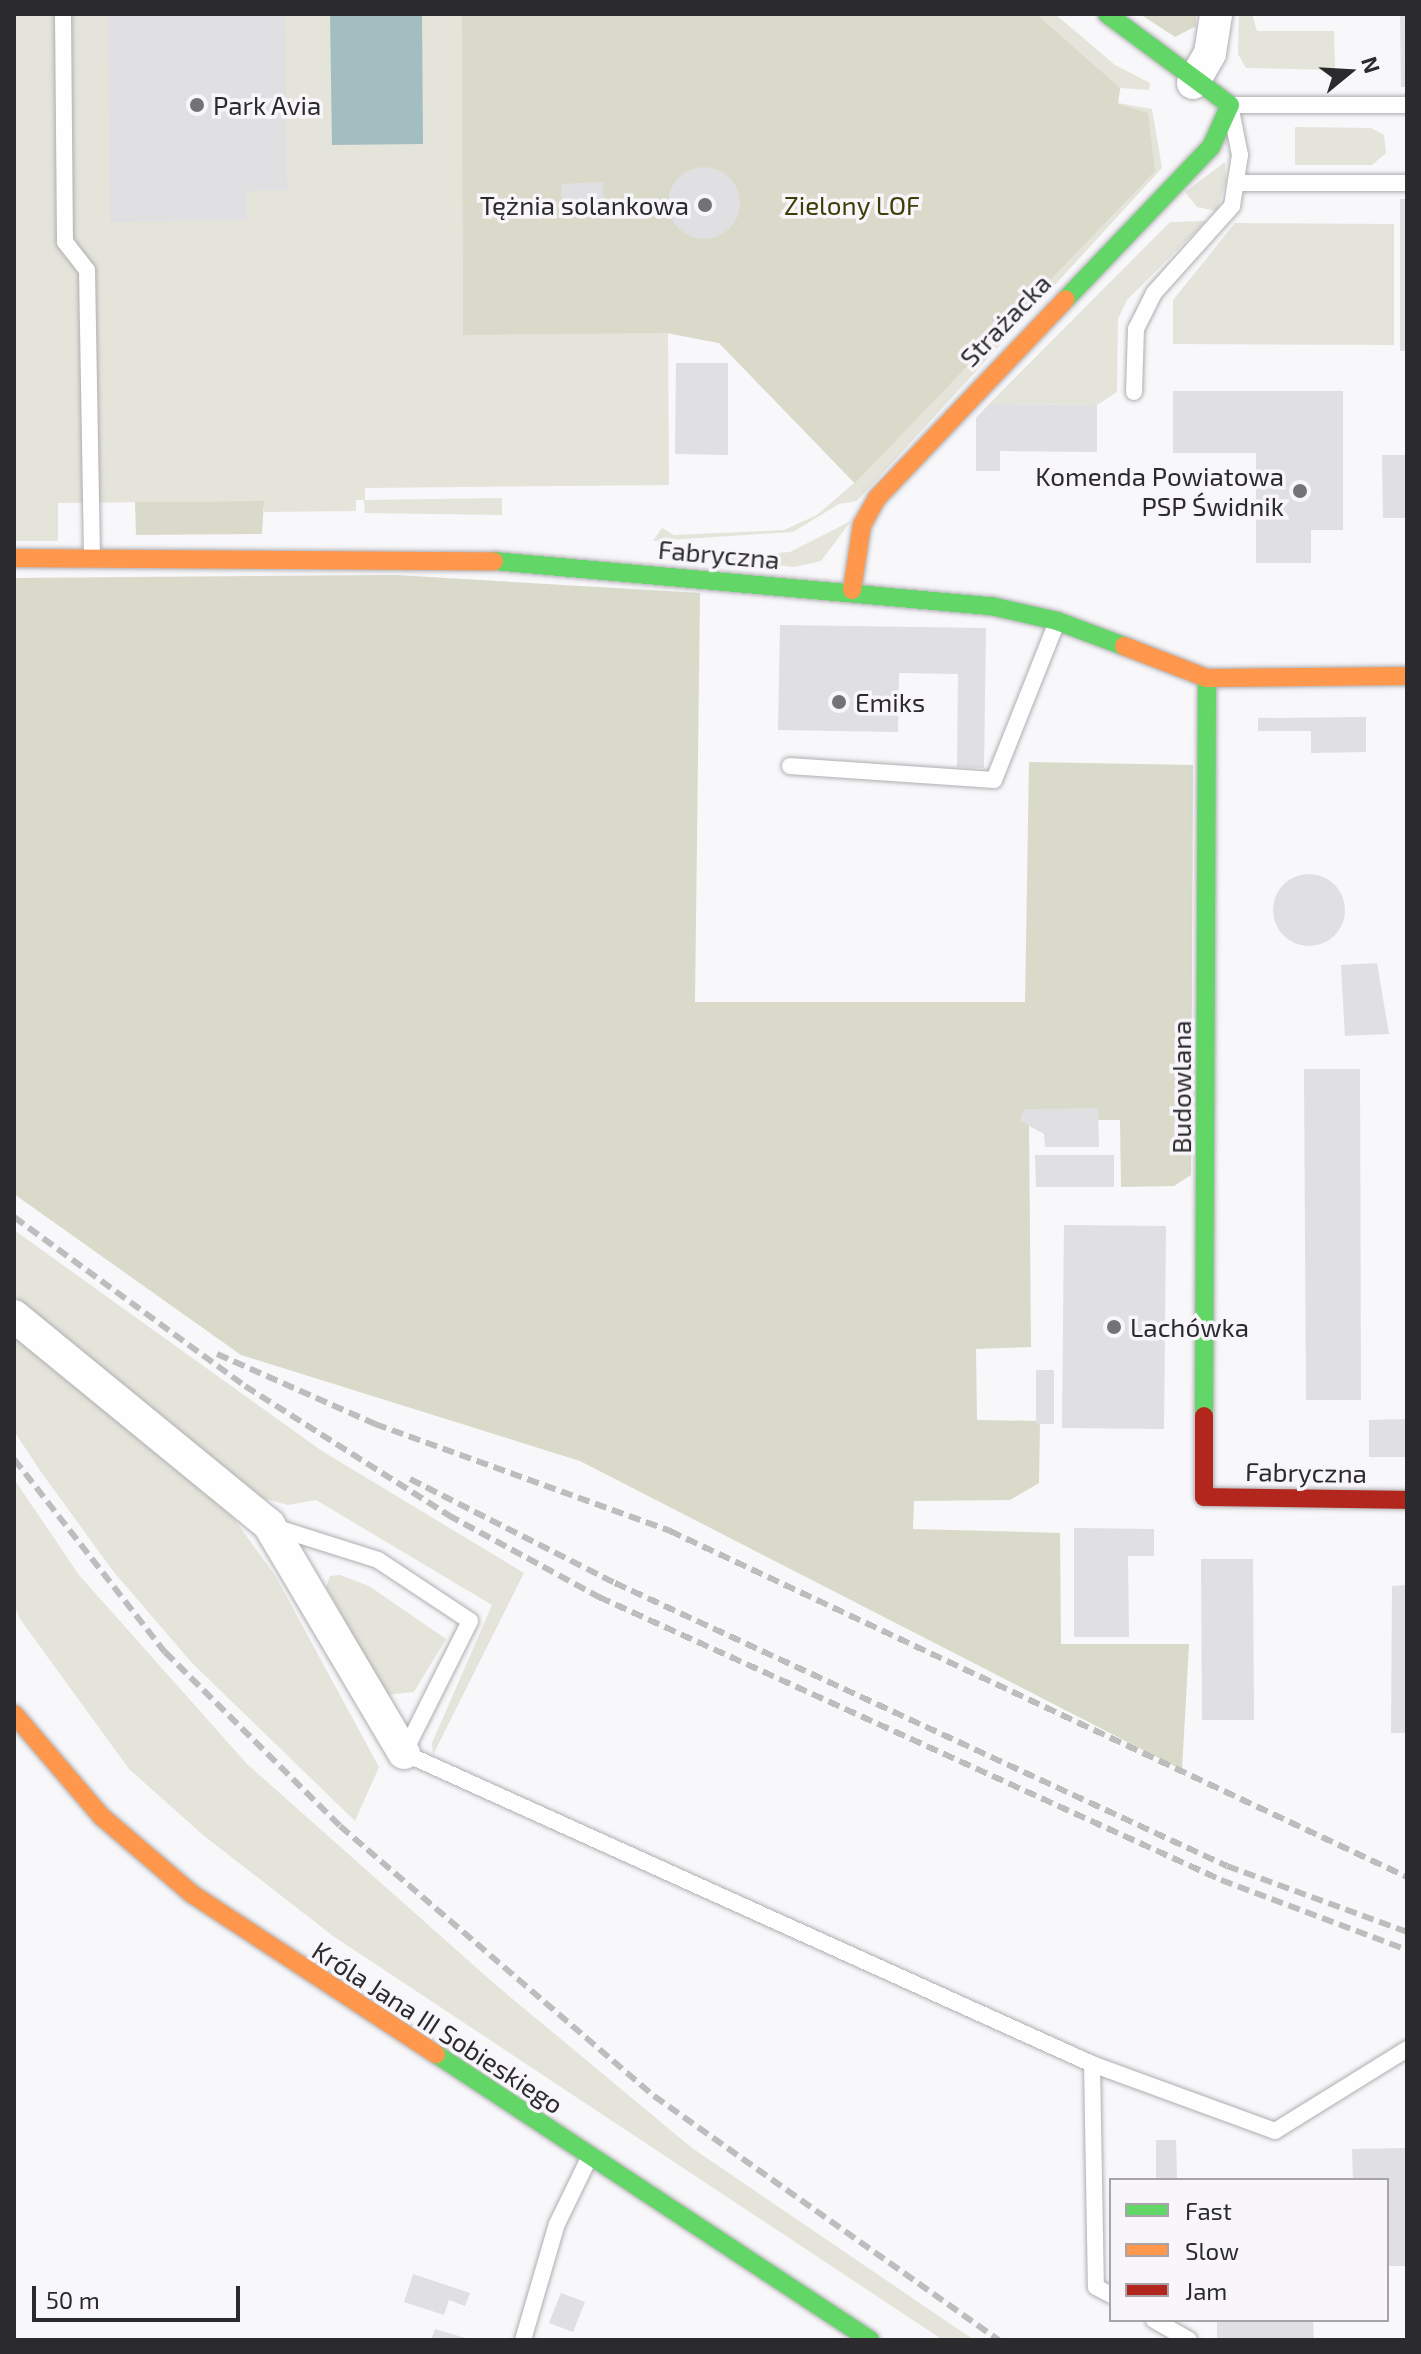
<!DOCTYPE html>
<html>
<head>
<meta charset="utf-8">
<style>
	body { margin:0 }
	#map { position:relative; width:1421px; height:2354px; overflow:hidden; background:#f8f7fa; font-family:"Exo 2",sans-serif }
	div>[style] { position:absolute }
	[style*='--x'] { left:calc(var(--x)*1px); top:calc(var(--y)*1px); width:calc(var(--w)*1px); rotate:calc(var(--a)*1deg) }
	.green>* { inset:0; background:#e4e4db }
	.forest>* { inset:0; background:#d9daca }
	.water>* { inset:0; background:#a3bec1 }
	.building>* { inset:0; background:#e0dfe1 }
	.round { border-radius:50% }
	.roads { filter:drop-shadow(0 0 2px #afaeb0) drop-shadow(0 0 2px #afaeb0) }
	.lane>* { height:16px; margin:-8px; padding:0 8px; transform-origin:8px; border-radius:8px; background:#fefefe }
	.street>* { height:32px; margin:-16px; padding:0 16px; transform-origin:16px; border-radius:16px; background:#fefefe }
	.fast>* { height:18px; margin:-9px; padding:0 9px; transform-origin:9px; border-radius:9px; background:#63d668 }
	.slow>* { height:18px; margin:-9px; padding:0 9px; transform-origin:9px; border-radius:9px; background:#ff974d }
	.jam>* { height:18px; margin:-9px; padding:0 9px; transform-origin:9px; border-radius:9px; background:#b3261e }
	.rail>* { height:6px; margin-top:-3px; transform-origin:0; background:repeating-linear-gradient(90deg,#bdbdbe 0 12px,transparent 0 18px) }
	.dots>* { width:22px; height:22px; translate:-50% -50%; box-sizing:border-box; border:4px solid #f8f6fb; border-radius:50% }
	span { translate:-50% -50%; white-space:nowrap; text-align:center; line-height:1.15; -webkit-text-stroke:7px #f8f6fb; paint-order:stroke }
	.poi-label { font-size:26px; color:#2b2a2c }
	.left { translate:0 -50%; text-align:left }
	.right { translate:-100% -50%; text-align:right }
	.park-label { font-size:26px; color:#3d3e06 }
	.street-label { font-size:26px; color:#2b2a2c }
	.frame { position:absolute; inset:0; border:16px solid #2b2a2c; pointer-events:none }
	.legend { position:absolute; left:1109px; top:2178px; width:280px; height:144px; box-sizing:border-box; background:#f8f6fb; border:2px solid #a6a4a8; margin:0; padding:10px 14px; list-style:none; font-size:24px; color:#2b2a2c }
	.legend li { display:flex; align-items:center; gap:16px; height:40px }
	.legend b { width:40px; border:2px solid #a6a4a8 }
	.north { position:absolute; left:1309px; top:32px; width:80px; height:80px; -webkit-text-stroke:6px #f8f6fb; paint-order:stroke; rotate:72deg; font-size:22px; font-weight:700; line-height:32px; text-align:center; color:#2b2a2c }
	.north::after { content:''; display:block; margin:auto; width:28px; height:36px; background:#2b2a2c; clip-path:polygon(50% 0,100% 100%,50% 72%,0 100%) }
	.scale { position:absolute; left:32px; top:2286px; width:208px; height:36px; box-sizing:border-box; border:4px solid #2b2a2c; border-top:0; padding-left:10px; font-size:24px; line-height:28px; white-space:nowrap; color:#2b2a2c; -webkit-text-stroke:6px #f8f6fb; paint-order:stroke }
</style>
</head>
<body>
<div id="map">
	<div class="green">
		<i style="clip-path:polygon(14px 14px,1055px 14px,1115px 65px,1150px 83px,1149px 90px,1120px 88px,1118px 103px,1152px 109px,1162px 168px,857px 501px,839px 504px,793px 532px,653px 541px,662px 528px,674px 535px,784px 530px,817px 515px,854px 483px,719px 343px,668px 333px,669px 485px,365px 488px,365px 500px,502px 498px,502px 515px,365px 513px,364px 500px,356px 500px,356px 511px,264px 512px,263px 501px,58px 503px,58px 541px,14px 541px)"></i>
		<i style="clip-path:polygon(1239px 14px,1252px 14px,1257px 31px,1334px 31px,1335px 70px,1246px 68px,1238px 54px)"></i>
		<i style="clip-path:polygon(1295px 127px,1371px 128px,1384px 135px,1386px 153px,1372px 165px,1295px 165px)"></i>
		<i style="clip-path:polygon(1225px 162px,1226px 181px,1217px 211px,1197px 207px,1185px 192px)"></i>
		<i style="clip-path:polygon(1206px 221px,1127px 300px,1118px 319px,1117px 392px,1097px 405px,989px 404px,1170px 222px)"></i>
		<i style="clip-path:polygon(1235px 223px,1394px 224px,1394px 345px,1173px 344px,1173px 300px)"></i>
		<i style="clip-path:polygon(851px 521px,821px 561px,794px 567px,712px 558px,790px 552px)"></i>
		<i style="clip-path:polygon(14px 1230px,322px 1451px,524px 1573px,433px 1755px,432px 1743px,492px 1605px,316px 1500px,288px 1505px,262px 1498px,14px 1296px)"></i>
		<i style="clip-path:polygon(14px 1337px,232px 1516px,276px 1577px,379px 1767px,355px 1821px,192px 1663px,113px 1571px,41px 1472px,14px 1431px)"></i>
		<i style="clip-path:polygon(14px 1479px,79px 1575px,247px 1764px,497px 1986px,692px 2148px,974px 2340px,943px 2340px,333px 1936px,203px 1835px,129px 1769px,20px 1619px,14px 1605px)"></i>
		<i style="clip-path:polygon(340px 1575px,369px 1586px,446px 1639px,414px 1692px,386px 1695px,326px 1587px,330px 1576px)"></i>
	</div>
	<div class="forest">
		<i style="clip-path:polygon(462px 14px,1036px 14px,1120px 88px,1118px 104px,1148px 113px,1155px 171px,855px 483px,719px 343px,667px 333px,463px 335px)"></i>
		<i style="clip-path:polygon(1140px 14px,1196px 14px,1196px 26px,1175px 37px)"></i>
		<i style="clip-path:polygon(264px 501px,262px 534px,136px 535px,135px 502px)"></i>
		<i style="clip-path:polygon(396px 575px,700px 593px,695px 1002px,1025px 1002px,1029px 762px,1193px 765px,1191px 1175px,1174px 1186px,1121px 1187px,1120px 1120px,1029px 1120px,1031px 1347px,976px 1349px,977px 1420px,1040px 1421px,1039px 1483px,1010px 1500px,914px 1501px,913px 1529px,1060px 1533px,1061px 1644px,1189px 1644px,1182px 1770px,580px 1461px,241px 1355px,14px 1194px,14px 578px)"></i>
	</div>
	<div class="water">
		<i style="clip-path:polygon(330px 14px,422px 14px,423px 144px,332px 145px)"></i>
	</div>
	<div class="building">
		<i style="clip-path:polygon(108px 14px,285px 14px,287px 190px,247px 191px,247px 220px,110px 222px)"></i>
		<i style="clip-path:polygon(1400px 14px,1407px 14px,1407px 87px,1401px 87px)"></i>
		<i class="round" style="left:668px;top:167px;width:72px;height:72px"></i>
		<i style="clip-path:polygon(603px 182px,604px 206px,562px 207px,561px 184px)"></i>
		<i style="clip-path:polygon(1400px 199px,1407px 199px,1407px 351px,1400px 351px)"></i>
		<i style="clip-path:polygon(676px 363px,728px 363px,728px 455px,675px 454px)"></i>
		<i style="clip-path:polygon(1173px 391px,1343px 391px,1343px 530px,1311px 530px,1311px 563px,1256px 563px,1256px 453px,1173px 453px)"></i>
		<i style="clip-path:polygon(989px 404px,1097px 405px,1097px 452px,1000px 451px,1000px 471px,976px 471px,976px 418px)"></i>
		<i style="clip-path:polygon(1382px 455px,1407px 455px,1407px 518px,1383px 518px)"></i>
		<i style="clip-path:polygon(780px 625px,986px 628px,984px 768px,957px 767px,958px 674px,899px 673px,898px 732px,778px 730px)"></i>
		<i style="clip-path:polygon(1366px 717px,1366px 752px,1311px 753px,1311px 731px,1258px 731px,1258px 718px)"></i>
		<i class="round" style="left:1273px;top:874px;width:72px;height:72px"></i>
		<i style="clip-path:polygon(1377px 963px,1389px 1034px,1345px 1036px,1341px 965px)"></i>
		<i style="clip-path:polygon(1304px 1069px,1360px 1069px,1361px 1400px,1306px 1400px)"></i>
		<i style="clip-path:polygon(1098px 1108px,1099px 1147px,1045px 1147px,1044px 1134px,1020px 1121px,1024px 1109px)"></i>
		<i style="clip-path:polygon(1035px 1155px,1114px 1155px,1114px 1187px,1036px 1187px)"></i>
		<i style="clip-path:polygon(1064px 1225px,1166px 1226px,1164px 1429px,1062px 1428px)"></i>
		<i style="clip-path:polygon(1036px 1370px,1054px 1370px,1054px 1424px,1036px 1424px)"></i>
		<i style="clip-path:polygon(1407px 1419px,1407px 1457px,1369px 1457px,1369px 1420px)"></i>
		<i style="clip-path:polygon(1074px 1528px,1154px 1529px,1154px 1556px,1128px 1556px,1129px 1637px,1074px 1637px)"></i>
		<i style="clip-path:polygon(1201px 1559px,1253px 1559px,1254px 1720px,1202px 1720px)"></i>
		<i style="clip-path:polygon(1407px 1585px,1407px 1733px,1391px 1733px,1392px 1586px)"></i>
		<i style="clip-path:polygon(1156px 2140px,1176px 2140px,1177px 2180px,1156px 2180px)"></i>
		<i style="clip-path:polygon(1407px 2148px,1407px 2266px,1387px 2266px,1387px 2180px,1353px 2180px,1352px 2149px)"></i>
		<i style="clip-path:polygon(413px 2274px,470px 2293px,465px 2306px,449px 2300px,444px 2315px,404px 2302px)"></i>
		<i style="clip-path:polygon(561px 2293px,585px 2302px,573px 2332px,549px 2323px)"></i>
		<i style="clip-path:polygon(1217px 2320px,1313px 2320px,1314px 2340px,1217px 2340px)"></i>
		<i style="clip-path:polygon(435px 2329px,469px 2339px,469px 2340px,431px 2340px)"></i>
	</div>
	<div class="roads">
		<div class="lane">
			<i style="--x:63;--y:14;--w:228;--a:89.5"></i>
			<i style="--x:65;--y:242;--w:36;--a:52"></i>
			<i style="--x:87;--y:270;--w:287;--a:89"></i>
			<i style="--x:1239;--y:183;--w:168;--a:0"></i>
			<i style="--x:1134;--y:392;--w:63;--a:-88.2"></i>
			<i style="--x:1136;--y:329;--w:40;--a:-63.4"></i>
			<i style="--x:1154;--y:293;--w:117;--a:-48.1"></i>
			<i style="--x:1232;--y:206;--w:52;--a:-81.1"></i>
			<i style="--x:1240;--y:155;--w:51;--a:-101.3"></i>
			<i style="--x:1230;--y:105;--w:177;--a:0"></i>
			<i style="--x:790;--y:766;--w:204;--a:3.9"></i>
			<i style="--x:994;--y:780;--w:170;--a:-68.3"></i>
			<i style="--x:274;--y:1527;--w:109;--a:17.6"></i>
			<i style="--x:378;--y:1560;--w:110;--a:33.5"></i>
			<i style="--x:470;--y:1621;--w:148;--a:116.6"></i>
			<i style="--x:404;--y:1753;--w:755;--a:24.32"></i>
			<i style="--x:1092;--y:2064;--w:223;--a:89"></i>
			<i style="--x:1096;--y:2287;--w:17;--a:28"></i>
			<i style="--x:1092;--y:2064;--w:195;--a:20.1"></i>
			<i style="--x:1275;--y:2131;--w:155;--a:-31.8"></i>
			<i style="--x:1154;--y:2320;--w:40;--a:29.7"></i>
			<i style="--x:523;--y:2340;--w:121;--a:-73.7"></i>
			<i style="--x:557;--y:2224;--w:73;--a:-64.1"></i>
		</div>
		<div class="street">
			<i style="--x:1193;--y:83;--w:34;--a:-60"></i>
			<i style="--x:1210;--y:53;--w:39;--a:-81"></i>
			<i style="--x:14;--y:1316;--w:330;--a:39.3"></i>
			<i style="--x:269;--y:1525;--w:265;--a:59.4"></i>
		</div>
		<div class="fast">
			<i style="--x:1066;--y:299;--w:210;--a:-46.4"></i>
			<i style="--x:1211;--y:147;--w:46;--a:-65.7"></i>
			<i style="--x:1230;--y:105;--w:153;--a:-143.5"></i>
			<i style="--x:494;--y:561;--w:499;--a:5.2"></i>
			<i style="--x:991;--y:606;--w:68;--a:12.8"></i>
			<i style="--x:1057;--y:621;--w:72;--a:20.5"></i>
			<i style="--x:1204;--y:1416;--w:738;--a:-89.77"></i>
			<i style="--x:436;--y:2054;--w:520;--a:33.38"></i>
		</div>
		<div class="slow">
			<i style="--x:14;--y:558;--w:480;--a:0.4"></i>
			<i style="--x:852;--y:590;--w:66;--a:-81.3"></i>
			<i style="--x:862;--y:525;--w:31;--a:-61"></i>
			<i style="--x:877;--y:498;--w:274;--a:-46.5"></i>
			<i style="--x:1124;--y:646;--w:89;--a:21.1"></i>
			<i style="--x:1207;--y:678;--w:200;--a:-0.6"></i>
			<i style="--x:14;--y:1714;--w:134;--a:49.5"></i>
			<i style="--x:101;--y:1816;--w:120;--a:40.6"></i>
			<i style="--x:192;--y:1894;--w:292;--a:33.3"></i>
		</div>
		<div class="jam">
			<i style="--x:1204;--y:1416;--w:81;--a:90"></i>
			<i style="--x:1204;--y:1497;--w:203;--a:0.8"></i>
		</div>
	</div>
	<div class="rail">
		<i style="--x:14;--y:1217;--w:286;--a:36.2"></i>
		<i style="--x:245;--y:1386;--w:241;--a:32.4"></i>
		<i style="--x:448;--y:1515;--w:172;--a:28.5"></i>
		<i style="--x:599;--y:1597;--w:683;--a:24.46"></i>
		<i style="--x:1221;--y:1880;--w:199;--a:20.6"></i>
		<i style="--x:217;--y:1354;--w:173;--a:23.9"></i>
		<i style="--x:375;--y:1424;--w:314;--a:19.9"></i>
		<i style="--x:670;--y:1531;--w:814;--a:25.15"></i>
		<i style="--x:14;--y:1459;--w:245;--a:52"></i>
		<i style="--x:165;--y:1652;--w:247;--a:44.8"></i>
		<i style="--x:340;--y:1826;--w:414;--a:40.7"></i>
		<i style="--x:654;--y:2096;--w:423;--a:35.3"></i>
		<i style="--x:410;--y:1479;--w:230;--a:26.9"></i>
		<i style="--x:615;--y:1583;--w:674;--a:24.82"></i>
		<i style="--x:1227;--y:1866;--w:192;--a:20.1"></i>
	</div>
	<div class="dots">
		<i style="left:197px;top:105px;background:#737274"></i>
		<i style="left:705px;top:205px;background:#737274"></i>
		<i style="left:1300px;top:491px;background:#737274"></i>
		<i style="left:839px;top:702px;background:#737274"></i>
		<i style="left:1114px;top:1327px;background:#737274"></i>
	</div>
	<div class="poi-label">
		<span class="left" style="left:213px;top:105px">Park Avia</span>
		<span class="right" style="left:689px;top:205px">Tężnia solankowa</span>
		<span class="right" style="left:1284px;top:491px">Komenda Powiatowa<br>PSP Świdnik</span>
		<span class="left" style="left:855px;top:702px">Emiks</span>
		<span class="left" style="left:1130px;top:1327px">Lachówka</span>
	</div>
	<div class="park-label">
		<span style="left:852px;top:205px">Zielony LOF</span>
	</div>
	<div class="street-label">
		<span style="left:1005px;top:320px;rotate:-46deg">Strażacka</span>
		<span style="left:719px;top:554px;rotate:5deg">Fabryczna</span>
		<span style="left:1181px;top:1087px;rotate:-90deg">Budowlana</span>
		<span style="left:1306px;top:1472px;rotate:1deg">Fabryczna</span>
		<span style="left:438px;top:2027px;rotate:33deg">Króla Jana III Sobieskiego</span>
	</div>
	<div class="frame"></div>
	<ul class="legend">
	<li><b style="height:10px;background:#63d668"></b>Fast</li>
	<li><b style="height:10px;background:#ff974d"></b>Slow</li>
	<li><b style="height:10px;background:#b3261e"></b>Jam</li>
	</ul>
	<div class="north">N</div>
	<div class="scale">50 m</div>
</div>
</body>
</html>
